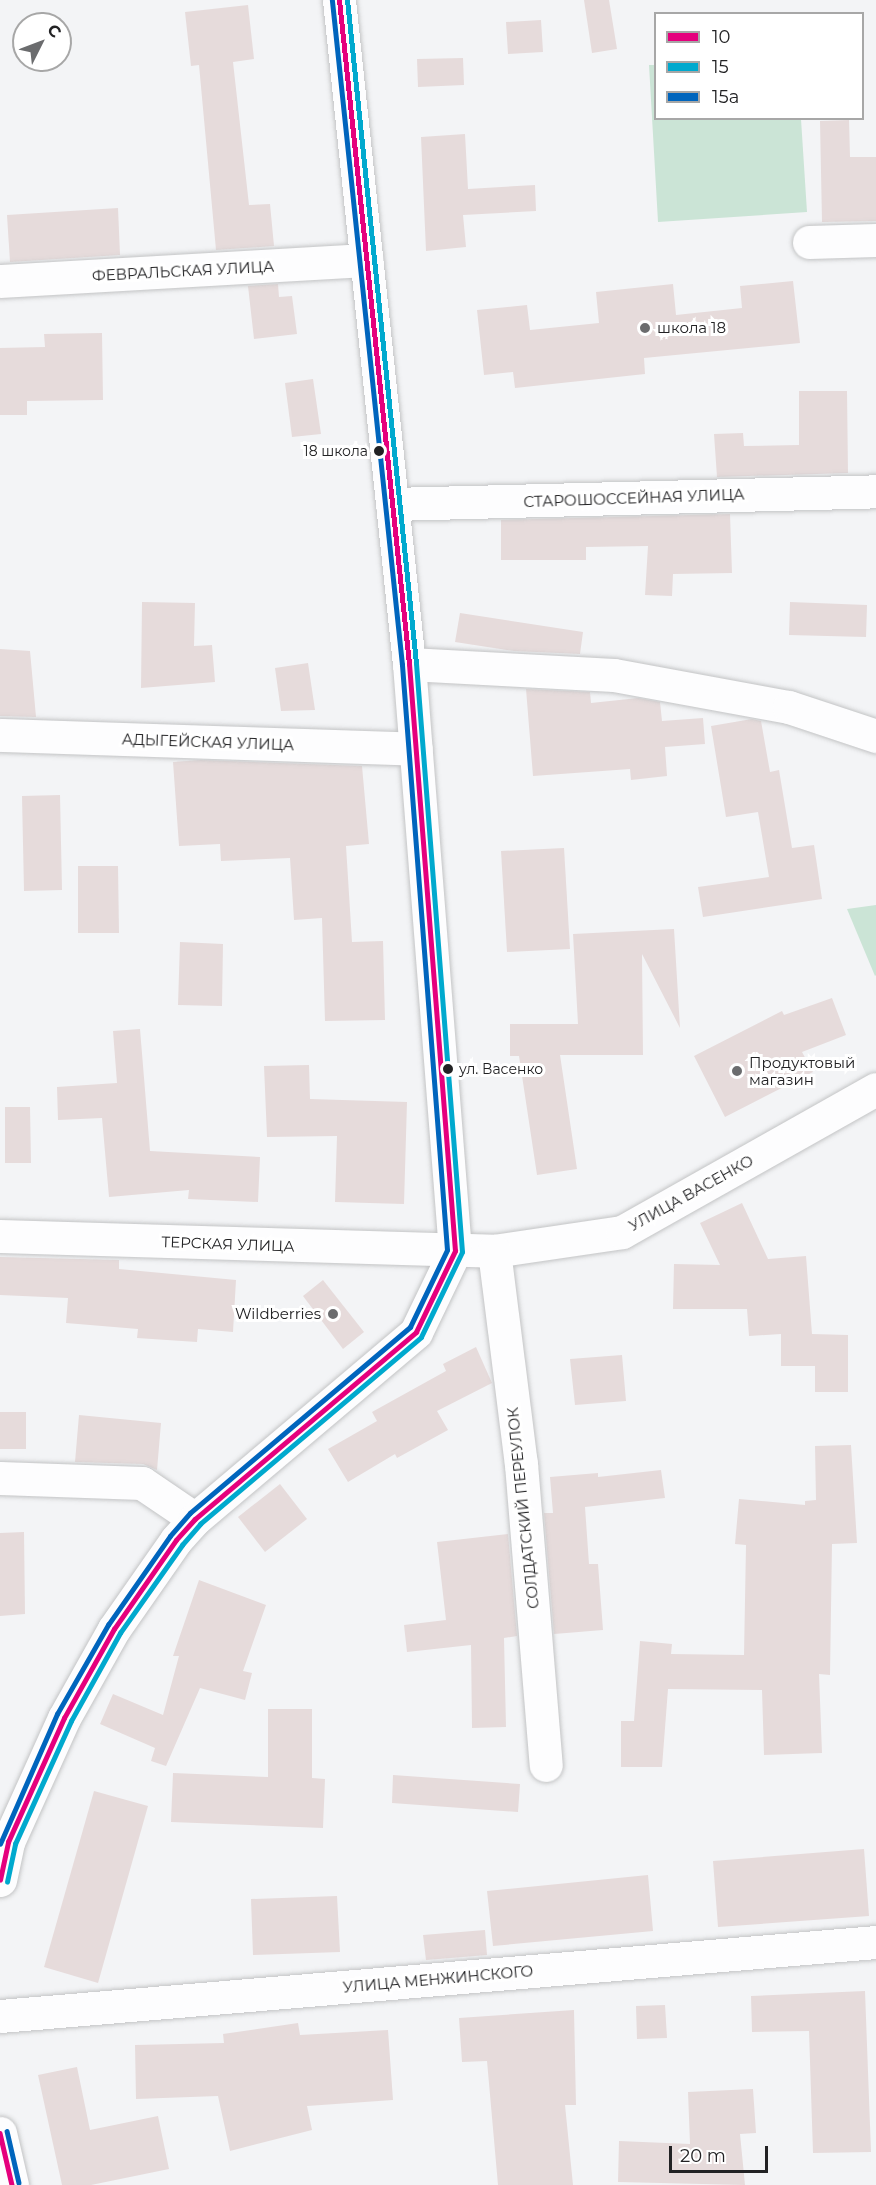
<!DOCTYPE html>
<html>
<head>
<meta charset="utf-8">
<style>
	body { margin:0 }
	#map { position:relative; width:876px; height:2185px; overflow:hidden; background:#f3f4f6; font-family:Montserrat,sans-serif }
	div>[style] { position:absolute }
	[style*='--x'] { left:calc(var(--x)*1px); top:calc(var(--y)*1px); width:calc(var(--w)*1px); rotate:calc(var(--a)*1deg) }
	.green>* { inset:0; background:#cbe4d6 }
	.building>* { inset:0; background:#e6dbdb }
	.roads { filter:drop-shadow(0 0 2px #c3c4c5) drop-shadow(0 0 2px #c3c4c5) }
	.minor>* { height:33px; margin:-16.5px; padding:0 16.5px; transform-origin:16.5px; border-radius:16.5px; background:#fdfdfe }
	.major>* { height:33px; margin:-16.5px; padding:0 16.5px; transform-origin:16.5px; border-radius:16.5px; background:#fdfdfe }
	.bus-1>* { height:4.5px; margin:-2.25px; padding:0 2.25px; transform-origin:2.25px; border-radius:2.25px; background:#e5007d }
	.bus-2>* { height:4.5px; margin:-2.25px; padding:0 2.25px; transform-origin:2.25px; border-radius:2.25px; background:#00a9ce }
	.bus-3>* { height:4.5px; margin:-2.25px; padding:0 2.25px; transform-origin:2.25px; border-radius:2.25px; background:#0065bd }
	.dots>* { width:16px; height:16px; translate:-50% -50%; box-sizing:border-box; border:3px solid #fff; border-radius:50% }
	span { translate:-50% -50%; white-space:nowrap; text-align:center; line-height:1.15; -webkit-text-stroke:6px #fff; paint-order:stroke }
	.bus-label { font-size:14px; color:#222224 }
	.right { translate:-100% -50%; text-align:right }
	.left { translate:0 -50%; text-align:left }
	.street-label { font-size:15px; color:#222224 }
	.poi-label { font-size:15px; color:#222224 }
	.legend { position:absolute; left:654px; top:12px; width:210px; height:108px; box-sizing:border-box; background:#fff; border:2px solid #a7a7a7; margin:0; padding:8px 10px; list-style:none; font-size:18px; color:#222224 }
	.legend li { display:flex; align-items:center; gap:12px; height:30px }
	.legend b { width:30px; border:2px solid #a7a7a7 }
	.north { position:absolute; left:12px; top:12px; width:60px; height:60px; box-sizing:border-box; background:#fff; border:2px solid #a7a7a7; border-radius:50%; rotate:48deg; font-size:16px; font-weight:700; line-height:24px; text-align:center; color:#222224 }
	.north::after { content:''; display:block; margin:auto; width:21px; height:27px; background:#6b6c6e; clip-path:polygon(50% 0,100% 100%,50% 72%,0 100%) }
	.scale { position:absolute; left:669px; top:2146px; width:99px; height:27px; box-sizing:border-box; border:3px solid #222224; border-top:0; padding-left:8px; font-size:18px; line-height:21px; white-space:nowrap; color:#222224; -webkit-text-stroke:4px #fff; paint-order:stroke }
</style>
</head>
<body>
<div id="map">
	<div class="green">
		<i style="clip-path:polygon(649px 65px,655px 65px,656px 118px,801px 119px,807px 212px,658px 222px)"></i>
		<i style="clip-path:polygon(876px 905px,876px 975px,875px 976px,847px 909px)"></i>
	</div>
	<div class="building">
		<i style="clip-path:polygon(584px 0,609px 0,617px 49px,592px 53px)"></i>
		<i style="clip-path:polygon(248px 5px,254px 59px,233px 62px,249px 205px,270px 204px,274px 246px,216px 250px,199px 65px,191px 66px,185px 12px)"></i>
		<i style="clip-path:polygon(541px 20px,543px 52px,508px 54px,506px 22px)"></i>
		<i style="clip-path:polygon(463px 58px,464px 85px,418px 87px,417px 59px)"></i>
		<i style="clip-path:polygon(849px 120px,850px 157px,876px 157px,876px 221px,822px 222px,820px 121px)"></i>
		<i style="clip-path:polygon(465px 134px,468px 189px,535px 185px,536px 211px,463px 215px,466px 247px,426px 251px,421px 137px)"></i>
		<i style="clip-path:polygon(118px 208px,120px 255px,10px 262px,7px 215px)"></i>
		<i style="clip-path:polygon(793px 281px,800px 343px,644px 358px,645px 374px,515px 388px,513px 372px,484px 375px,477px 310px,527px 305px,530px 330px,599px 323px,596px 292px,673px 284px,676px 315px,742px 308px,740px 286px)"></i>
		<i style="clip-path:polygon(278px 284px,279px 297px,292px 296px,297px 334px,254px 339px,248px 286px)"></i>
		<i style="clip-path:polygon(102px 333px,103px 400px,27px 401px,27px 415px,0 415px,0 348px,45px 347px,44px 334px)"></i>
		<i style="clip-path:polygon(313px 379px,321px 434px,292px 437px,285px 383px)"></i>
		<i style="clip-path:polygon(799px 391px,847px 391px,848px 473px,717px 477px,714px 434px,743px 433px,744px 446px,799px 445px)"></i>
		<i style="clip-path:polygon(730px 514px,732px 573px,673px 574px,672px 596px,645px 595px,648px 546px,586px 547px,586px 560px,501px 560px,501px 520px)"></i>
		<i style="clip-path:polygon(142px 602px,195px 603px,194px 646px,212px 645px,215px 682px,141px 688px)"></i>
		<i style="clip-path:polygon(790px 602px,867px 605px,866px 637px,789px 635px)"></i>
		<i style="clip-path:polygon(460px 613px,583px 632px,580px 654px,514px 651px,455px 642px)"></i>
		<i style="clip-path:polygon(0 649px,30px 651px,36px 717px,0 716px)"></i>
		<i style="clip-path:polygon(308px 663px,315px 710px,281px 711px,275px 668px)"></i>
		<i style="clip-path:polygon(526px 689px,590px 692px,591px 703px,638px 698px,660px 702px,662px 721px,703px 718px,705px 744px,665px 747px,667px 776px,631px 780px,630px 769px,533px 776px)"></i>
		<i style="clip-path:polygon(752px 719px,761px 721px,770px 772px,779px 770px,792px 848px,814px 845px,822px 899px,703px 917px,698px 887px,769px 877px,758px 812px,726px 817px,711px 726px)"></i>
		<i style="clip-path:polygon(200px 760px,362px 766px,369px 844px,346px 846px,352px 942px,383px 941px,385px 1020px,325px 1021px,322px 918px,294px 920px,290px 858px,221px 861px,220px 844px,179px 846px,173px 762px)"></i>
		<i style="clip-path:polygon(60px 795px,62px 890px,24px 891px,22px 796px)"></i>
		<i style="clip-path:polygon(564px 848px,570px 949px,507px 952px,501px 851px)"></i>
		<i style="clip-path:polygon(78px 866px,118px 866px,119px 933px,78px 933px)"></i>
		<i style="clip-path:polygon(674px 929px,680px 1028px,642px 954px,643px 1055px,560px 1055px,577px 1169px,537px 1175px,519px 1056px,510px 1056px,510px 1024px,578px 1024px,573px 934px)"></i>
		<i style="clip-path:polygon(180px 942px,223px 944px,222px 1006px,178px 1005px)"></i>
		<i style="clip-path:polygon(832px 998px,846px 1035px,802px 1052px,813px 1072px,725px 1117px,694px 1056px,782px 1011px,784px 1015px)"></i>
		<i style="clip-path:polygon(140px 1029px,150px 1151px,260px 1157px,258px 1202px,188px 1199px,189px 1190px,109px 1197px,102px 1118px,58px 1120px,57px 1087px,117px 1083px,113px 1031px)"></i>
		<i style="clip-path:polygon(309px 1065px,310px 1099px,407px 1102px,404px 1204px,335px 1202px,337px 1136px,267px 1137px,264px 1066px)"></i>
		<i style="clip-path:polygon(5px 1107px,30px 1107px,31px 1163px,5px 1163px)"></i>
		<i style="clip-path:polygon(742px 1203px,768px 1259px,806px 1256px,812px 1334px,848px 1335px,848px 1392px,815px 1392px,815px 1366px,781px 1366px,781px 1334px,749px 1336px,747px 1309px,673px 1309px,674px 1264px,720px 1265px,700px 1223px)"></i>
		<i style="clip-path:polygon(0 1257px,119px 1260px,119px 1269px,236px 1280px,233px 1332px,198px 1329px,197px 1342px,137px 1338px,138px 1329px,66px 1323px,68px 1298px,0 1295px)"></i>
		<i style="clip-path:polygon(323px 1280px,364px 1332px,343px 1349px,303px 1296px)"></i>
		<i style="clip-path:polygon(476px 1347px,492px 1383px,437px 1411px,448px 1430px,397px 1458px,395px 1454px,348px 1482px,328px 1449px,377px 1421px,372px 1412px,446px 1371px,443px 1364px)"></i>
		<i style="clip-path:polygon(622px 1355px,626px 1401px,575px 1405px,570px 1359px)"></i>
		<i style="clip-path:polygon(0 1412px,26px 1412px,26px 1449px,0 1449px)"></i>
		<i style="clip-path:polygon(79px 1415px,161px 1423px,157px 1470px,143px 1464px,75px 1462px)"></i>
		<i style="clip-path:polygon(851px 1445px,857px 1543px,832px 1544px,830px 1675px,819px 1674px,822px 1753px,764px 1755px,762px 1690px,668px 1689px,662px 1767px,621px 1767px,621px 1721px,634px 1721px,640px 1641px,672px 1644px,671px 1654px,744px 1655px,746px 1545px,735px 1544px,739px 1499px,805px 1505px,805px 1501px,816px 1500px,815px 1446px)"></i>
		<i style="clip-path:polygon(661px 1470px,665px 1498px,585px 1507px,589px 1564px,598px 1564px,603px 1630px,554px 1634px,544px 1513px,553px 1513px,550px 1477px,598px 1473px,598px 1477px)"></i>
		<i style="clip-path:polygon(280px 1484px,307px 1519px,265px 1552px,238px 1517px)"></i>
		<i style="clip-path:polygon(24px 1532px,25px 1614px,0 1616px,0 1533px)"></i>
		<i style="clip-path:polygon(508px 1534px,517px 1636px,504px 1638px,506px 1727px,472px 1728px,471px 1645px,407px 1652px,404px 1625px,446px 1620px,437px 1542px)"></i>
		<i style="clip-path:polygon(199px 1580px,266px 1605px,243px 1671px,252px 1673px,245px 1700px,200px 1688px,166px 1766px,151px 1761px,155px 1748px,100px 1724px,113px 1694px,163px 1715px,179px 1656px,173px 1656px)"></i>
		<i style="clip-path:polygon(268px 1709px,312px 1709px,312px 1778px,325px 1779px,323px 1828px,171px 1822px,173px 1773px,268px 1777px)"></i>
		<i style="clip-path:polygon(393px 1775px,520px 1784px,518px 1812px,392px 1803px)"></i>
		<i style="clip-path:polygon(94px 1791px,148px 1806px,98px 1983px,44px 1967px)"></i>
		<i style="clip-path:polygon(864px 1849px,869px 1916px,718px 1927px,713px 1861px)"></i>
		<i style="clip-path:polygon(648px 1875px,653px 1931px,493px 1946px,487px 1891px)"></i>
		<i style="clip-path:polygon(337px 1896px,340px 1952px,253px 1955px,251px 1899px)"></i>
		<i style="clip-path:polygon(485px 1930px,487px 1955px,426px 1960px,423px 1935px)"></i>
		<i style="clip-path:polygon(865px 1991px,871px 2152px,813px 2153px,809px 2031px,752px 2032px,751px 1996px)"></i>
		<i style="clip-path:polygon(665px 2005px,667px 2038px,637px 2039px,636px 2006px)"></i>
		<i style="clip-path:polygon(574px 2010px,576px 2105px,565px 2105px,573px 2185px,498px 2185px,487px 2061px,462px 2062px,459px 2018px)"></i>
		<i style="clip-path:polygon(298px 2023px,300px 2035px,388px 2030px,393px 2100px,307px 2106px,312px 2130px,230px 2151px,218px 2096px,136px 2099px,135px 2045px,224px 2043px,223px 2034px)"></i>
		<i style="clip-path:polygon(77px 2067px,90px 2130px,158px 2116px,169px 2169px,91px 2185px,62px 2185px,38px 2075px)"></i>
		<i style="clip-path:polygon(753px 2089px,756px 2133px,740px 2134px,745px 2185px,618px 2182px,619px 2141px,690px 2144px,688px 2092px)"></i>
	</div>
	<div class="roads">
		<div class="minor">
			<i style="--x:809;--y:242;--w:67;--a:-1.7"></i>
			<i style="--x:0;--y:281;--w:367;--a:-3.3"></i>
			<i style="--x:392;--y:504;--w:484;--a:-1.5"></i>
			<i style="--x:409;--y:664;--w:205;--a:3.1"></i>
			<i style="--x:614;--y:675;--w:178;--a:10.4"></i>
			<i style="--x:789;--y:707;--w:92;--a:18.4"></i>
			<i style="--x:0;--y:735;--w:416;--a:1.9"></i>
			<i style="--x:0;--y:1236;--w:494;--a:1.7"></i>
			<i style="--x:494;--y:1251;--w:129;--a:-8.4"></i>
			<i style="--x:622;--y:1232;--w:291;--a:-29.4"></i>
			<i style="--x:494;--y:1251;--w:215;--a:82.8"></i>
			<i style="--x:521;--y:1464;--w:302;--a:85.3"></i>
			<i style="--x:0;--y:1478;--w:142;--a:2"></i>
			<i style="--x:142;--y:1483;--w:64;--a:34.2"></i>
			<i style="--x:0;--y:2016;--w:879;--a:-4.83"></i>
		</div>
		<div class="major">
			<i style="--x:0;--y:1880;--w:39;--a:-78"></i>
			<i style="--x:8;--y:1842;--w:136;--a:-65.7"></i>
			<i style="--x:64;--y:1718;--w:102;--a:-60.7"></i>
			<i style="--x:114;--y:1629;--w:108;--a:-55.1"></i>
			<i style="--x:176;--y:1540;--w:28;--a:-48"></i>
			<i style="--x:195;--y:1519;--w:289;--a:-40.2"></i>
			<i style="--x:416;--y:1332;--w:90;--a:-64.3"></i>
			<i style="--x:455;--y:1251;--w:589;--a:-94.48"></i>
			<i style="--x:409;--y:664;--w:668;--a:-96.02"></i>
			<i style="--x:0;--y:2133;--w:53;--a:77"></i>
		</div>
	</div>
	<div class="bus-1">
		<i style="--x:0;--y:1880;--w:39;--a:-78"></i>
		<i style="--x:8;--y:1842;--w:136;--a:-65.7"></i>
		<i style="--x:64;--y:1718;--w:102;--a:-60.7"></i>
		<i style="--x:114;--y:1629;--w:108;--a:-55.1"></i>
		<i style="--x:176;--y:1540;--w:28;--a:-48"></i>
		<i style="--x:195;--y:1519;--w:289;--a:-40.2"></i>
		<i style="--x:416;--y:1332;--w:90;--a:-64.3"></i>
		<i style="--x:455;--y:1251;--w:589;--a:-94.48"></i>
		<i style="--x:409;--y:664;--w:668;--a:-96.02"></i>
		<i style="--x:0;--y:2133;--w:53;--a:77"></i>
	</div>
	<div class="bus-2">
		<i style="--x:7;--y:1882;--w:39;--a:-78"></i>
		<i style="--x:15;--y:1844;--w:135;--a:-65.5"></i>
		<i style="--x:71;--y:1721;--w:101;--a:-60.9"></i>
		<i style="--x:120;--y:1633;--w:108;--a:-54.8"></i>
		<i style="--x:182;--y:1545;--w:28;--a:-49"></i>
		<i style="--x:200;--y:1524;--w:289;--a:-40.2"></i>
		<i style="--x:421;--y:1337;--w:94;--a:-64.2"></i>
		<i style="--x:462;--y:1252;--w:591;--a:-94.47"></i>
		<i style="--x:416;--y:663;--w:667;--a:-95.94"></i>
	</div>
	<div class="bus-3">
		<i style="--x:0;--y:1844;--w:142;--a:-66.3"></i>
		<i style="--x:57;--y:1714;--w:103;--a:-60.2"></i>
		<i style="--x:108;--y:1625;--w:108;--a:-55.1"></i>
		<i style="--x:170;--y:1536;--w:30;--a:-49"></i>
		<i style="--x:190;--y:1513;--w:288;--a:-40.2"></i>
		<i style="--x:410;--y:1327;--w:85;--a:-64.3"></i>
		<i style="--x:447;--y:1250;--w:587;--a:-94.4"></i>
		<i style="--x:402;--y:665;--w:668;--a:-96.02"></i>
		<i style="--x:7;--y:2131;--w:53;--a:77"></i>
	</div>
	<div class="dots">
		<i style="left:645px;top:328px;background:#6b6c6e"></i>
		<i style="left:379px;top:451px;background:#222224"></i>
		<i style="left:448px;top:1069px;background:#222224"></i>
		<i style="left:737px;top:1071px;background:#6b6c6e"></i>
		<i style="left:333px;top:1314px;background:#6b6c6e"></i>
	</div>
	<div class="bus-label">
		<span class="right" style="left:368px;top:451px">18 школа</span>
		<span class="left" style="left:459px;top:1069px">ул. Васенко</span>
	</div>
	<div class="street-label">
		<span style="left:183px;top:271px;rotate:-3deg">ФЕВРАЛЬСКАЯ УЛИЦА</span>
		<span style="left:634px;top:498px;rotate:-2deg">СТАРОШОССЕЙНАЯ УЛИЦА</span>
		<span style="left:208px;top:742px;rotate:2deg">АДЫГЕЙСКАЯ УЛИЦА</span>
		<span style="left:691px;top:1193px;rotate:-29deg">УЛИЦА ВАСЕНКО</span>
		<span style="left:228px;top:1244px;rotate:2deg">ТЕРСКАЯ УЛИЦА</span>
		<span style="left:523px;top:1508px;rotate:-96deg">СОЛДАТСКИЙ ПЕРЕУЛОК</span>
		<span style="left:438px;top:1979px;rotate:-5deg">УЛИЦА МЕНЖИНСКОГО</span>
	</div>
	<div class="poi-label">
		<span class="left" style="left:657px;top:328px">школа 18</span>
		<span class="left" style="left:749px;top:1071px">Продуктовый<br>магазин</span>
		<span class="right" style="left:321px;top:1314px">Wildberries</span>
	</div>
	<ul class="legend">
	<li><b style="height:8px;background:#e5007d"></b>10</li>
	<li><b style="height:8px;background:#00a9ce"></b>15</li>
	<li><b style="height:8px;background:#0065bd"></b>15а</li>
	</ul>
	<div class="north">С</div>
	<div class="scale">20 m</div>
</div>
</body>
</html>
